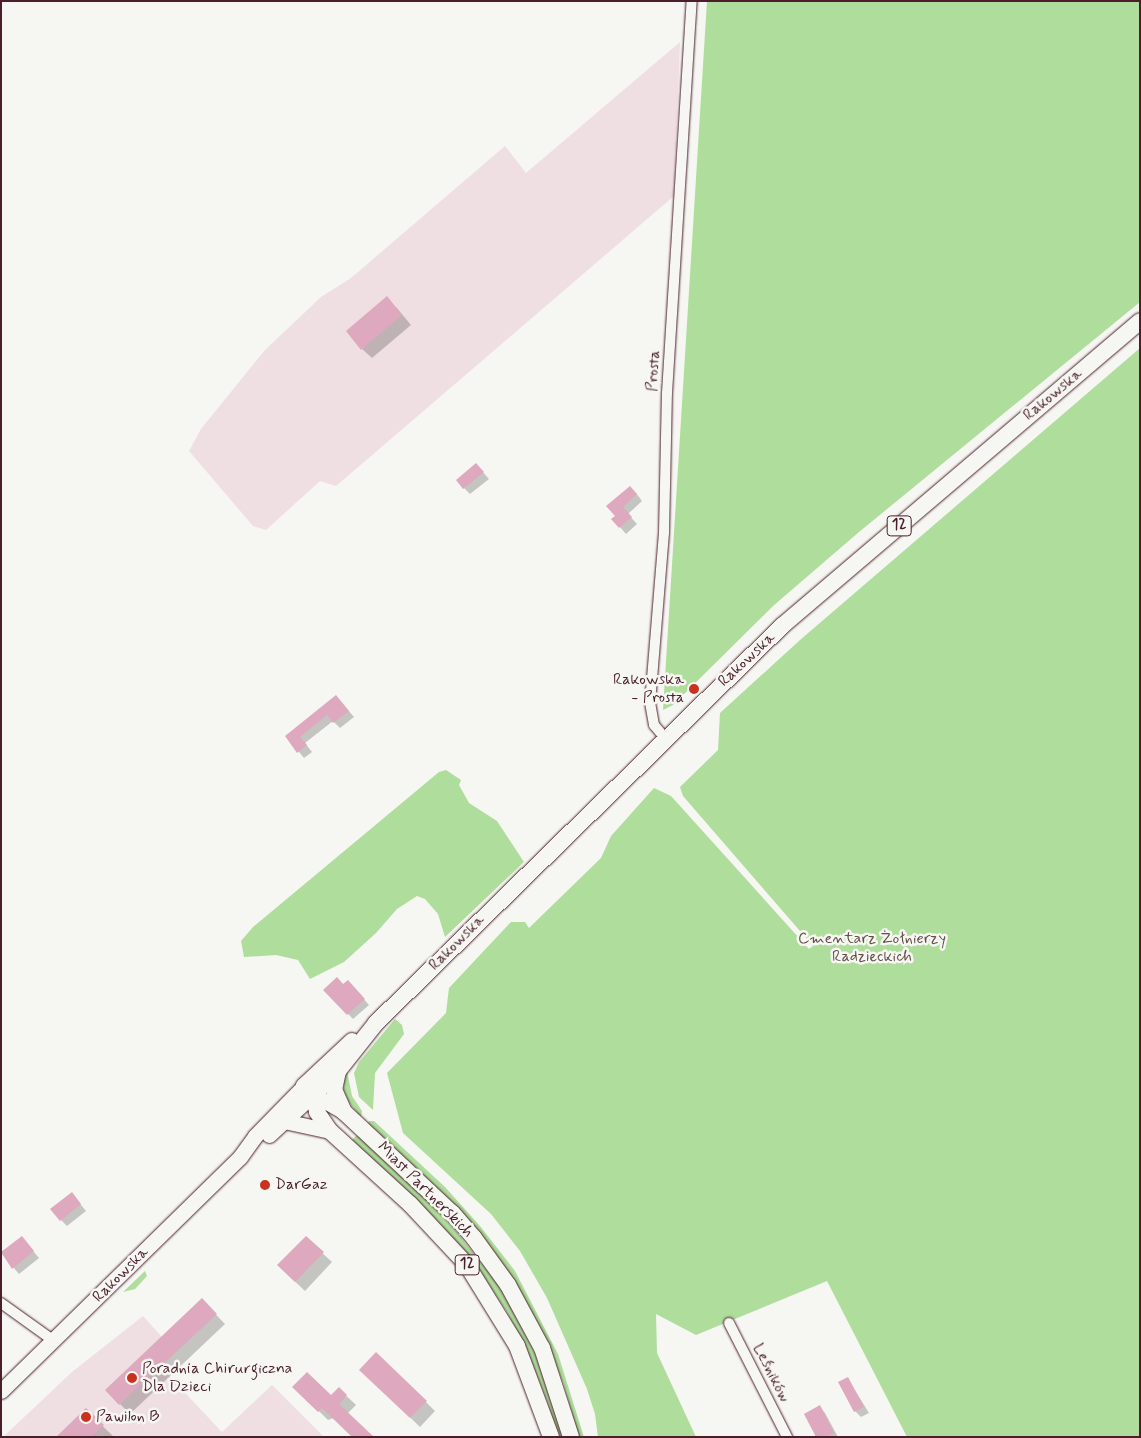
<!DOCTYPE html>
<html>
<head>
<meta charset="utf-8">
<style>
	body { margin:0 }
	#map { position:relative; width:1141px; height:1438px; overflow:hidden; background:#f6f6f2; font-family:Mynerve,sans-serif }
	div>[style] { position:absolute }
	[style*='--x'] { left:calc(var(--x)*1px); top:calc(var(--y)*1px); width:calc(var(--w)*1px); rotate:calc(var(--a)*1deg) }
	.built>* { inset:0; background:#efdfe2 }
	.green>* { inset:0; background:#aedd9c }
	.shadow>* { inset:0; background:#0003 }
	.building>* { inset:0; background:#dea8be }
	.roads { filter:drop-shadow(0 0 1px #4a1f2b) drop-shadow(0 0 1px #4a1f2b) }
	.minor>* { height:10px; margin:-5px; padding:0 5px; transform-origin:5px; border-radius:5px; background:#f6f6f2 }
	.secondary>* { height:15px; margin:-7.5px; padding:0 7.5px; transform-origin:7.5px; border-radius:7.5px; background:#f6f6f2 }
	.primary>* { height:16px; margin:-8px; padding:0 8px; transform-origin:8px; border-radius:8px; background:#f6f6f2 }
	.dots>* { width:14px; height:14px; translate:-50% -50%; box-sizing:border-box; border:2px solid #f6f6f2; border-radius:50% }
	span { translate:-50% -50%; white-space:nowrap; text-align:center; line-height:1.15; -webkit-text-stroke:5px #f6f6f2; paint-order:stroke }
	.shield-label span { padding:1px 4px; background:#f6f6f2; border:1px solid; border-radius:4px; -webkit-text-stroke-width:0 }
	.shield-label { font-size:15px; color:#4a1f2b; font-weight:700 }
	.street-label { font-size:16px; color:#4a1f2b }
	.poi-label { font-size:16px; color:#4a1f2b }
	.right { translate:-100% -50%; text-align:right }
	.left { translate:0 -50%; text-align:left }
	.park-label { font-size:16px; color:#634e47 }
	.frame { position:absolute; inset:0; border:2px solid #4a1f2b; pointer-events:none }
</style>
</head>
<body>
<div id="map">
	<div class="built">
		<i style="clip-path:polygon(680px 42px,674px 196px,336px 486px,320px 481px,266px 530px,253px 526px,189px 451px,201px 429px,265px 350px,321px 297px,351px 278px,505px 146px,526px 173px)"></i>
		<i style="clip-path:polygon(143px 1316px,170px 1346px,155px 1361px,222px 1432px,272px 1385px,324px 1437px,3px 1437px,72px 1372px)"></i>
	</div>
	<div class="green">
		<i style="clip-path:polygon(707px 1px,1140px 1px,1140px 302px,859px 532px,773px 606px,673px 705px,663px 710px)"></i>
		<i style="clip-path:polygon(1140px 348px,1140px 1437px,907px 1437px,827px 1281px,696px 1335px,656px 1314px,657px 1353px,696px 1437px,598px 1437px,595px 1414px,587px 1389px,547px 1298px,520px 1251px,491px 1214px,403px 1133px,387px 1073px,446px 1013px,449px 988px,511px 922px,525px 922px,529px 928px,601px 858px,611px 836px,654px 788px,671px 796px,809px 949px,813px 946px,683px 796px,680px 787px,718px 750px,720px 713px,800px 640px)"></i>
		<i style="clip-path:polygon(446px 770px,461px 780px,459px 785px,469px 803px,497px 821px,524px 862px,445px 937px,438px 914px,425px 899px,417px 896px,397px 909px,376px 933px,344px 962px,310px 979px,298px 960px,276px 955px,244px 957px,241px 941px,253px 927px,439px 772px)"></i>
		<i style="clip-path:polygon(395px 1019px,402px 1025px,404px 1034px,375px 1073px,373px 1110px,359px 1097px,354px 1073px,359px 1062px)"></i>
		<i style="clip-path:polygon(347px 1071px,352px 1096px,362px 1111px,361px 1117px,345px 1098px,343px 1083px)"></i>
		<i style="clip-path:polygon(369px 1121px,374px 1121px,445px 1187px,480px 1226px,515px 1271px,558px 1354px,584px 1437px,579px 1437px,563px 1382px,540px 1328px,511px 1277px,457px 1207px,368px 1123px)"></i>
		<i style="clip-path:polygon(358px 1134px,439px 1210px,502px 1289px,536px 1355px,564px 1437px,557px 1437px,548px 1404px,530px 1358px,507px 1312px,481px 1273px,420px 1203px,352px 1140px)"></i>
		<i style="clip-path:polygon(145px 1271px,147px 1276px,135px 1289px,123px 1292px)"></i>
	</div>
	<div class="shadow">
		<i style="clip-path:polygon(396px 307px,411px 325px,372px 358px,362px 349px)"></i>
		<i style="clip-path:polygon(482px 471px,489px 479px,470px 494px,464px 488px)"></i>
		<i style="clip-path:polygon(636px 493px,642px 501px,628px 514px,637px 524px,626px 534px,613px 519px,617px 516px,608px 506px)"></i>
		<i style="clip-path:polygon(342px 703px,354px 717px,340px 728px,333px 721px,305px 743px,312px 752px,304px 758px,286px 736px)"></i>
		<i style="clip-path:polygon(353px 987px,369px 1005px,353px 1019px,325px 990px)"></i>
		<i style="clip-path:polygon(77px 1200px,86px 1211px,67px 1226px,61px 1220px)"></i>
		<i style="clip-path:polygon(22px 1238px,39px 1258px,19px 1274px,2px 1254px)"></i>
		<i style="clip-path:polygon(306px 1238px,332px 1262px,305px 1291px,288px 1275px)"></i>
		<i style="clip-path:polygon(202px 1300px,225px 1324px,130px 1414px,106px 1390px)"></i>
		<i style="clip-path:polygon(376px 1353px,435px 1411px,420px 1427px,370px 1379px)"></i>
		<i style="clip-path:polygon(848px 1379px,869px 1413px,861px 1417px,855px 1411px)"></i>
		<i style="clip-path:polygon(294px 1387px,331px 1397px,339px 1389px,356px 1405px,348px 1413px,328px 1420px)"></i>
		<i style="clip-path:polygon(820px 1407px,825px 1413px,838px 1437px,817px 1437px)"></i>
		<i style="clip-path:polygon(86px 1410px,114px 1437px,58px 1437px)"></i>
	</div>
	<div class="building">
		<i style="clip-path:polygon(387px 296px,402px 315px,361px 350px,346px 331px)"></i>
		<i style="clip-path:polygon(476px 463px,484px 472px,463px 489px,456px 480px)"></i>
		<i style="clip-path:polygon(630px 486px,637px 494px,623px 507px,632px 517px,619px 528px,611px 519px,615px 516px,606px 506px)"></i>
		<i style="clip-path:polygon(336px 695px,349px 711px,333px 723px,327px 715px,300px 737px,307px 745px,297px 753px,285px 736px)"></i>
		<i style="clip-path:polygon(337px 977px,343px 984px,348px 980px,365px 999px,347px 1015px,323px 990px)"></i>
		<i style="clip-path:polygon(72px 1192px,81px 1204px,60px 1221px,50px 1209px)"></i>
		<i style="clip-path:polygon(22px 1236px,34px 1251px,12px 1269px,1px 1252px)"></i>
		<i style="clip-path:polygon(306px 1236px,324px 1252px,295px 1282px,277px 1265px)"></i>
		<i style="clip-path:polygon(202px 1298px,217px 1314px,119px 1405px,105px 1390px)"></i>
		<i style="clip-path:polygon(376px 1352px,427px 1401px,410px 1418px,359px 1370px)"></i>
		<i style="clip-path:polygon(307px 1372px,331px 1395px,339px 1387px,347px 1395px,339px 1404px,374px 1437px,352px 1437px,322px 1408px,318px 1412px,292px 1387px)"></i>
		<i style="clip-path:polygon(848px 1377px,864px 1407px,854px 1412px,838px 1382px)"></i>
		<i style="clip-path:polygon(820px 1405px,834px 1433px,827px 1437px,816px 1437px,804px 1414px)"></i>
		<i style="clip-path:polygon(86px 1408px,104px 1425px,91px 1437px,56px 1437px)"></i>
	</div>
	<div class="roads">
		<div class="minor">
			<i style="--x:665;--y:738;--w:17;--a:-130"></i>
			<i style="--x:654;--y:725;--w:22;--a:-100"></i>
			<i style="--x:650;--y:703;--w:171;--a:-85.3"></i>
			<i style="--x:664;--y:533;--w:140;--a:-88.8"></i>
			<i style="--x:667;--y:393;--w:393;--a:-86.4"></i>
			<i style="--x:1;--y:1303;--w:65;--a:35.6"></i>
			<i style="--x:729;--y:1323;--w:128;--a:63"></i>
		</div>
		<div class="secondary">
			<i style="--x:313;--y:1094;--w:36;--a:30"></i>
			<i style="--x:284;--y:1121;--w:47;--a:12.3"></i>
			<i style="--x:269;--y:1135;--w:94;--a:-42.8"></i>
			<i style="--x:1;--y:1391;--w:334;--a:-44.4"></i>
			<i style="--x:240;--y:1157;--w:26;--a:-54"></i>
			<i style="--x:255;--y:1136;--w:70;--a:-45.6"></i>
		</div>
		<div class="primary">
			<i style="--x:352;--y:1041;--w:66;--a:136.8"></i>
			<i style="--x:304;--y:1086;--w:12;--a:42"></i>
			<i style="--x:313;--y:1094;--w:18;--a:77"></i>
			<i style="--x:317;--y:1112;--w:23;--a:56"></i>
			<i style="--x:330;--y:1131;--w:108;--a:42.4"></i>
			<i style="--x:410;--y:1204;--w:83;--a:46.9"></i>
			<i style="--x:467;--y:1265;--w:95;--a:58.3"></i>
			<i style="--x:517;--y:1346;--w:97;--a:69.5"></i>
			<i style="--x:571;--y:1437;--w:94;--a:-108"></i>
			<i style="--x:542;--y:1348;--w:72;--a:-118.4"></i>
			<i style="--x:508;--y:1285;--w:58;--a:-125.9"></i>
			<i style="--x:474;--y:1238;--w:33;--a:-131"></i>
			<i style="--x:452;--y:1213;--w:148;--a:-136.9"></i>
			<i style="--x:344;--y:1112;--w:24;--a:-114"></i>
			<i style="--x:334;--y:1090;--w:19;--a:-78"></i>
			<i style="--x:338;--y:1071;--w:61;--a:-51.6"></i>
			<i style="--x:376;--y:1023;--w:568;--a:-44.36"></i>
			<i style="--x:782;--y:626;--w:470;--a:-40.4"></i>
		</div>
	</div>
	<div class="dots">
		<i style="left:694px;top:689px;background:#c8321e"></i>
		<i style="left:265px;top:1185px;background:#c8321e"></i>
		<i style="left:132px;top:1378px;background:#c8321e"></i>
		<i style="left:86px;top:1417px;background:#c8321e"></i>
	</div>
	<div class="shield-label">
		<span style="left:899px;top:526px">12</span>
		<span style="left:467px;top:1265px">12</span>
	</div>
	<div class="street-label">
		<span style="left:654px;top:371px;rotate:-86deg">Prosta</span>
		<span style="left:1053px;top:395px;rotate:-40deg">Rakowska</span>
		<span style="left:747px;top:660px;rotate:-43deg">Rakowska</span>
		<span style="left:457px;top:943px;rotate:-45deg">Rakowska</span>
		<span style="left:425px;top:1190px;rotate:45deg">Miast Partnerskich</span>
		<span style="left:121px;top:1275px;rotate:-45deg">Rakowska</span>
		<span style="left:771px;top:1373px;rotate:63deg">Leśników</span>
	</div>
	<div class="poi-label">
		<span class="right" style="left:684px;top:689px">Rakowska<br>- Prosta</span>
		<span class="left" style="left:275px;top:1185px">DarGaz</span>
		<span class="left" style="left:142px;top:1378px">Poradnia Chirurgiczna<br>Dla Dzieci</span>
		<span class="left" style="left:96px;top:1417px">Pawilon B</span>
	</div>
	<div class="park-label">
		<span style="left:872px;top:948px">Cmentarz Żołnierzy<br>Radzieckich</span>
	</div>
	<div class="frame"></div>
</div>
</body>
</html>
